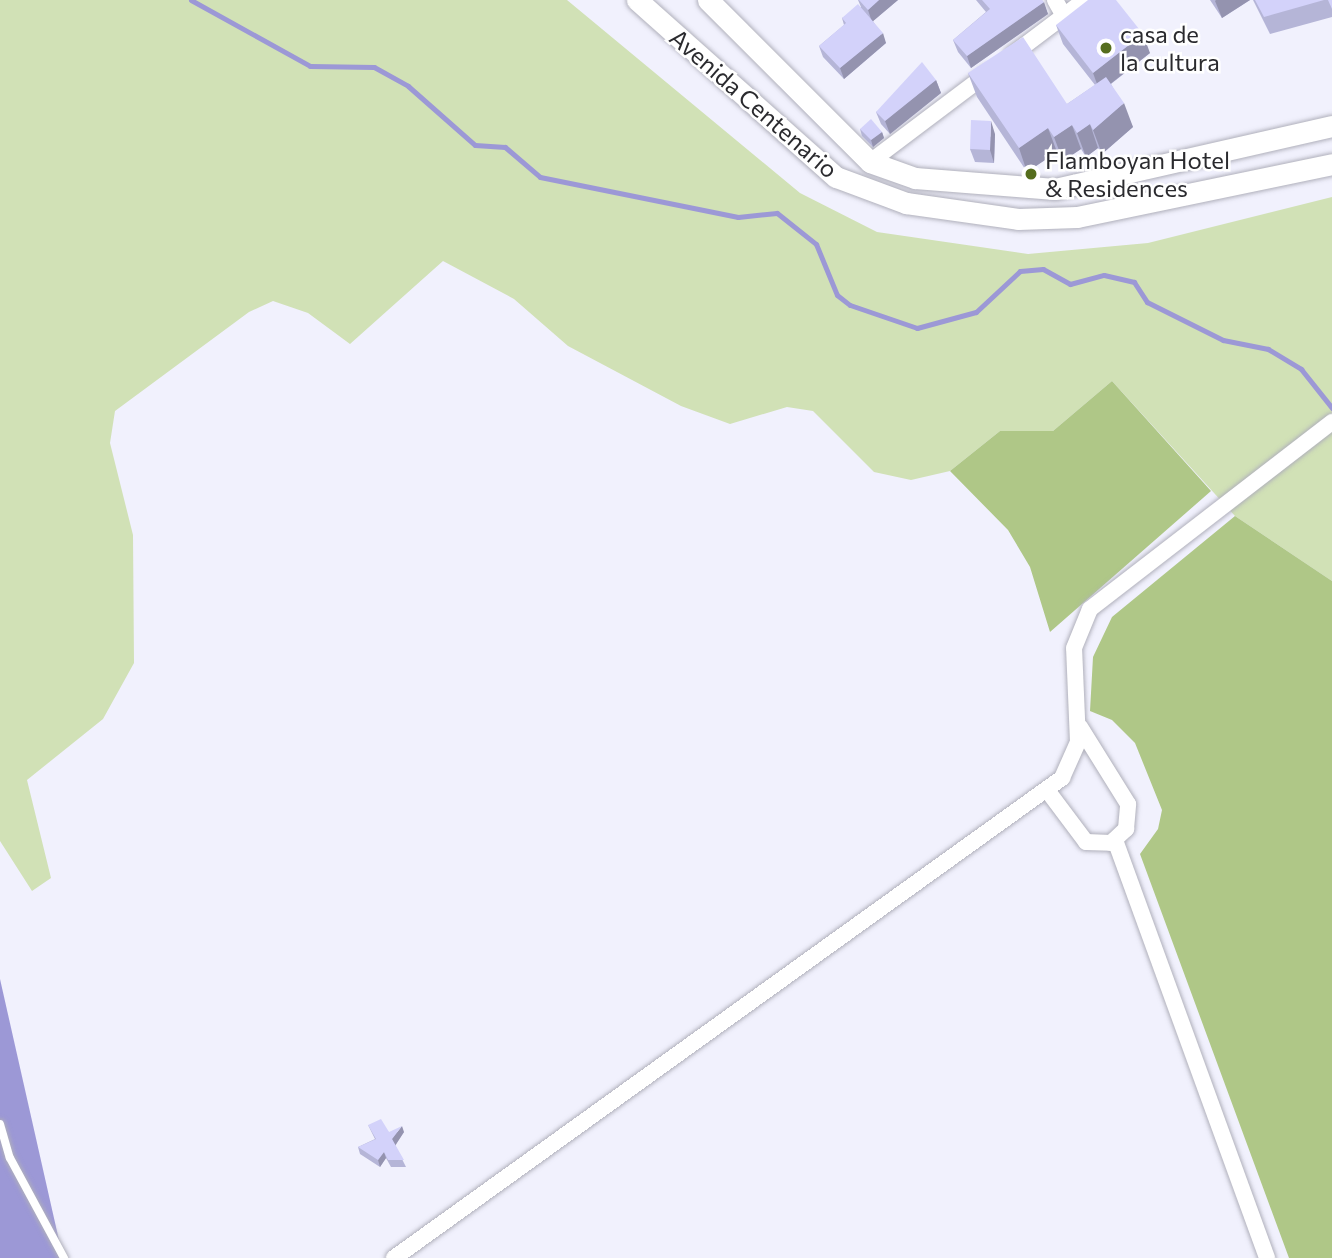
<!DOCTYPE html>
<html>
<head>
<meta charset="utf-8">
<style>
	body { margin:0 }
	#map { position:relative; width:1332px; height:1258px; overflow:hidden; background:#f1f1fd; font-family:Commissioner,sans-serif }
	div>[style] { position:absolute }
	[style*='--x'] { left:calc(var(--x)*1px); top:calc(var(--y)*1px); width:calc(var(--w)*1px); rotate:calc(var(--a)*1deg) }
	.green>* { inset:0; background:#d1e1b6 }
	.forest>* { inset:0; background:#afc787 }
	.water>* { inset:0; background:#9c98d6 }
	.stream>* { height:5px; margin:-2.5px; padding:0 2.5px; transform-origin:2.5px; border-radius:2.5px; background:#9c98d6 }
	.roads { filter:drop-shadow(0 0 2px #b0b0bb) drop-shadow(0 0 2px #b0b0bb) }
	.lane>* { height:8px; margin:-4px; padding:0 4px; transform-origin:4px; border-radius:4px; background:#fff }
	.street>* { height:16px; margin:-8px; padding:0 8px; transform-origin:8px; border-radius:8px; background:#fff }
	.secondary>* { height:21px; margin:-10.5px; padding:0 10.5px; transform-origin:10.5px; border-radius:10.5px; background:#fff }
	.wall>* { inset:0; background:#b5b5d7 }
	.shaded-wall>* { inset:0; background:#9493af }
	.building>* { inset:0; background:#d3d2fa }
	.dots>* { width:19px; height:19px; translate:-50% -50%; box-sizing:border-box; border:4px solid #fff; border-radius:50% }
	span { translate:-50% -50%; white-space:nowrap; text-align:center; line-height:1.15; -webkit-text-stroke:5px #fff; paint-order:stroke }
	.poi-label { font-size:24px; color:#2a2a2e }
	.left { translate:0 -50%; text-align:left }
	.street-label { font-size:24px; color:#2a2a2e }
</style>
</head>
<body>
<div id="map">
	<div class="green">
		<i style="clip-path:polygon(0 0,567px 0,800px 193px,877px 232px,1028px 254px,1148px 243px,1332px 197px,1332px 581px,1235px 516px,1112px 381px,1053px 431px,1000px 431px,950px 471px,911px 480px,874px 472px,813px 411px,787px 407px,730px 424px,681px 406px,568px 346px,514px 299px,443px 261px,350px 344px,308px 313px,273px 301px,249px 312px,115px 411px,110px 443px,133px 535px,134px 663px,103px 719px,27px 780px,51px 878px,32px 891px,0 841px)"></i>
	</div>
	<div class="forest">
		<i style="clip-path:polygon(1112px 381px,1211px 491px,1050px 632px,1030px 567px,1008px 530px,950px 471px,1000px 431px,1053px 431px)"></i>
		<i style="clip-path:polygon(1235px 516px,1332px 581px,1332px 1258px,1289px 1258px,1140px 854px,1158px 829px,1162px 810px,1135px 743px,1112px 720px,1090px 711px,1093px 657px,1112px 617px)"></i>
	</div>
	<div class="water">
		<i style="clip-path:polygon(0 979px,63px 1258px,0 1258px)"></i>
	</div>
	<div class="stream">
		<i style="--x:191;--y:0;--w:136;--a:29"></i>
		<i style="--x:310;--y:66;--w:64;--a:0.9"></i>
		<i style="--x:374;--y:67;--w:39;--a:29"></i>
		<i style="--x:408;--y:86;--w:89;--a:41.4"></i>
		<i style="--x:475;--y:145;--w:30;--a:4"></i>
		<i style="--x:505;--y:147;--w:46;--a:40.6"></i>
		<i style="--x:540;--y:177;--w:202;--a:11.4"></i>
		<i style="--x:738;--y:217;--w:39;--a:-6"></i>
		<i style="--x:777;--y:213;--w:50;--a:38.5"></i>
		<i style="--x:816;--y:244;--w:55;--a:67.6"></i>
		<i style="--x:837;--y:295;--w:16;--a:38"></i>
		<i style="--x:850;--y:305;--w:71;--a:18.9"></i>
		<i style="--x:917;--y:328;--w:61;--a:-15.2"></i>
		<i style="--x:976;--y:312;--w:60;--a:-43"></i>
		<i style="--x:1020;--y:271;--w:23;--a:-5"></i>
		<i style="--x:1043;--y:269;--w:31;--a:29"></i>
		<i style="--x:1070;--y:284;--w:35;--a:-15"></i>
		<i style="--x:1104;--y:275;--w:31;--a:13"></i>
		<i style="--x:1134;--y:282;--w:24;--a:57"></i>
		<i style="--x:1147;--y:302;--w:85;--a:26.6"></i>
		<i style="--x:1223;--y:340;--w:46;--a:11.3"></i>
		<i style="--x:1268;--y:349;--w:39;--a:31"></i>
		<i style="--x:1301;--y:369;--w:50;--a:51.5"></i>
	</div>
	<div class="roads">
		<div class="lane">
			<i style="--x:0;--y:1124;--w:35;--a:74"></i>
			<i style="--x:10;--y:1158;--w:114;--a:61.6"></i>
		</div>
		<div class="street">
			<i style="--x:1055;--y:0;--w:18;--a:61"></i>
			<i style="--x:1012;--y:55;--w:91;--a:-37"></i>
			<i style="--x:870;--y:162;--w:148;--a:-37"></i>
			<i style="--x:1047;--y:790;--w:65;--a:53.1"></i>
			<i style="--x:1086;--y:842;--w:25;--a:2"></i>
			<i style="--x:1111;--y:843;--w:21;--a:-43"></i>
			<i style="--x:1126;--y:829;--w:25;--a:-85"></i>
			<i style="--x:1128;--y:804;--w:91;--a:-121.9"></i>
			<i style="--x:1115;--y:840;--w:445;--a:70"></i>
			<i style="--x:394;--y:1258;--w:823;--a:-35.7"></i>
			<i style="--x:1062;--y:778;--w:39;--a:-66"></i>
			<i style="--x:1078;--y:742;--w:94;--a:-92.4"></i>
			<i style="--x:1074;--y:648;--w:42;--a:-67.7"></i>
			<i style="--x:1090;--y:609;--w:306;--a:-37.7"></i>
		</div>
		<div class="secondary">
			<i style="--x:637;--y:0;--w:266;--a:41.7"></i>
			<i style="--x:836;--y:177;--w:75;--a:20.4"></i>
			<i style="--x:906;--y:203;--w:113;--a:8.1"></i>
			<i style="--x:1018;--y:219;--w:59;--a:-1.9"></i>
			<i style="--x:1077;--y:217;--w:260;--a:-11.7"></i>
			<i style="--x:708;--y:0;--w:229;--a:45"></i>
			<i style="--x:870;--y:162;--w:48;--a:19.6"></i>
			<i style="--x:915;--y:178;--w:140;--a:4.5"></i>
			<i style="--x:1055;--y:189;--w:284;--a:-12.8"></i>
		</div>
	</div>
	<div class="wall">
		<i style="clip-path:polygon(858px 0,898px 0,873px 21px,886px 43px,844px 79px,823px 57px,819px 46px,844px 25px,842px 18px,861px 7px)"></i>
		<i style="clip-path:polygon(976px 0,1042px 0,1048px 14px,971px 68px,958px 52px,953px 40px,986px 12px)"></i>
		<i style="clip-path:polygon(1210px 0,1250px 0,1222px 18px)"></i>
		<i style="clip-path:polygon(1253px 0,1332px 0,1332px 17px,1270px 34px)"></i>
		<i style="clip-path:polygon(1056px 25px,1150px 53px,1111px 84px,1133px 127px,1102px 154px,1098px 148px,1086px 157px,1081px 149px,1063px 161px,1057px 152px,1027px 172px,977px 97px,968px 73px,1067px 104px,1095px 85px,1063px 44px)"></i>
		<i style="clip-path:polygon(936px 80px,941px 93px,890px 134px,881px 124px,876px 112px)"></i>
		<i style="clip-path:polygon(860px 129px,882px 132px,884px 138px,873px 147px,862px 136px)"></i>
		<i style="clip-path:polygon(995px 134px,994px 163px,975px 162px,970px 149px)"></i>
		<i style="clip-path:polygon(368px 1125px,389px 1132px,404px 1132px,395px 1145px,406px 1167px,391px 1167px,386px 1158px,380px 1167px,360px 1154px,358px 1147px,375px 1139px)"></i>
	</div>
	<div class="shaded-wall">
		<i style="clip-path:polygon(879px 0,898px 0,872px 22px,868px 10px)"></i>
		<i style="clip-path:polygon(1216px 0,1250px 0,1222px 18px,1215px 1px)"></i>
		<i style="clip-path:polygon(1044px 2px,1048px 14px,971px 68px,967px 56px)"></i>
		<i style="clip-path:polygon(883px 33px,886px 43px,844px 79px,840px 68px)"></i>
		<i style="clip-path:polygon(1143px 34px,1150px 53px,1100px 92px,1093px 73px)"></i>
		<i style="clip-path:polygon(936px 80px,941px 93px,890px 134px,885px 121px)"></i>
		<i style="clip-path:polygon(1124px 103px,1133px 127px,1102px 154px,1093px 130px)"></i>
		<i style="clip-path:polygon(991px 121px,995px 134px,994px 163px,990px 150px)"></i>
		<i style="clip-path:polygon(1090px 124px,1098px 148px,1086px 157px,1077px 133px)"></i>
		<i style="clip-path:polygon(1072px 125px,1081px 149px,1063px 161px,1054px 137px)"></i>
		<i style="clip-path:polygon(1048px 128px,1057px 152px,1027px 172px,1019px 148px)"></i>
		<i style="clip-path:polygon(882px 132px,884px 138px,873px 147px,871px 140px)"></i>
		<i style="clip-path:polygon(402px 1126px,404px 1132px,395px 1146px,392px 1139px)"></i>
		<i style="clip-path:polygon(384px 1152px,386px 1158px,380px 1167px,378px 1160px)"></i>
	</div>
	<div class="building">
		<i style="clip-path:polygon(859px 0,879px 0,868px 10px)"></i>
		<i style="clip-path:polygon(982px 0,1042px 0,1044px 2px,967px 56px,953px 40px,990px 9px)"></i>
		<i style="clip-path:polygon(1088px 0,1116px 0,1143px 34px,1093px 73px,1056px 25px)"></i>
		<i style="clip-path:polygon(1255px 0,1324px 0,1264px 17px)"></i>
		<i style="clip-path:polygon(1328px 0,1332px 0,1332px 9px)"></i>
		<i style="clip-path:polygon(858px 4px,883px 33px,840px 68px,819px 46px,846px 23px,842px 18px)"></i>
		<i style="clip-path:polygon(1023px 37px,1067px 104px,1106px 77px,1124px 103px,1093px 130px,1090px 124px,1077px 133px,1072px 125px,1054px 137px,1048px 128px,1019px 148px,968px 73px)"></i>
		<i style="clip-path:polygon(922px 62px,936px 80px,885px 121px,876px 112px)"></i>
		<i style="clip-path:polygon(871px 119px,882px 132px,871px 140px,860px 129px)"></i>
		<i style="clip-path:polygon(971px 120px,991px 121px,990px 150px,970px 149px)"></i>
		<i style="clip-path:polygon(381px 1119px,389px 1132px,402px 1126px,392px 1139px,404px 1160px,388px 1160px,384px 1152px,378px 1160px,358px 1147px,376px 1139px,368px 1125px)"></i>
	</div>
	<div class="dots">
		<i style="left:1106px;top:48px;background:#556d1d"></i>
		<i style="left:1031px;top:174px;background:#556d1d"></i>
	</div>
	<div class="poi-label">
		<span class="left" style="left:1120px;top:48px">casa de<br>la cultura</span>
		<span class="left" style="left:1045px;top:174px">Flamboyan Hotel<br>&amp; Residences</span>
	</div>
	<div class="street-label">
		<span style="left:754px;top:103px;rotate:41deg">Avenida Centenario</span>
	</div>
</div>
</body>
</html>
